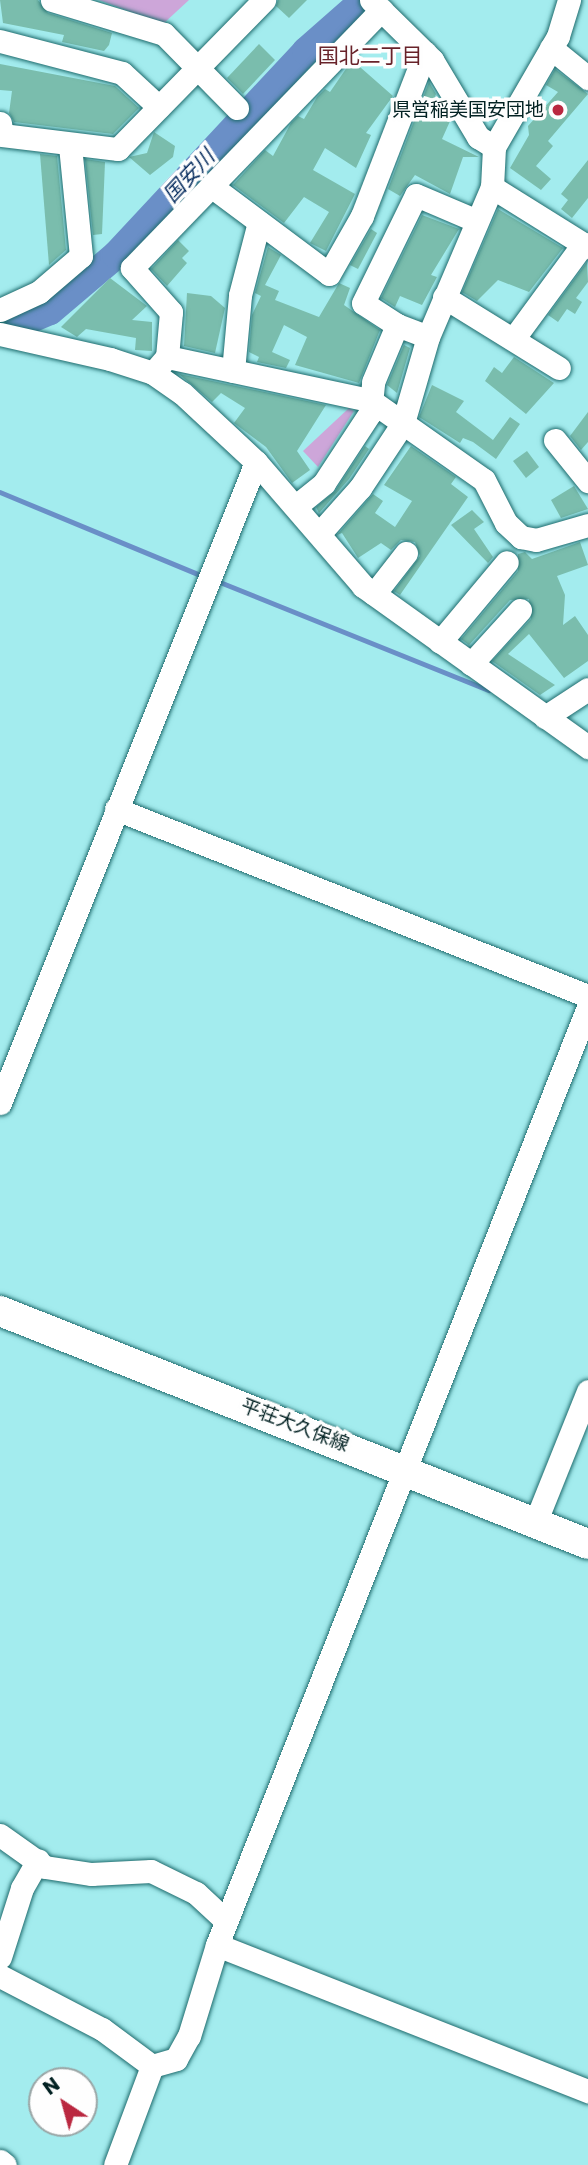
<!DOCTYPE html>
<html>
<head>
<meta charset="utf-8">
<style>
	body { margin:0 }
	#map { position:relative; width:588px; height:2165px; overflow:hidden; background:#a3ecee; font-family:Poppins,"Noto Sans JP",sans-serif }
	div>[style] { position:absolute }
	[style*='--x'] { left:calc(var(--x)*1px); top:calc(var(--y)*1px); width:calc(var(--w)*1px); rotate:calc(var(--a)*1deg) }
	.green>* { inset:0; background:#cda6d9 }
	.stream>* { height:4.5px; margin:-2.25px; padding:0 2.25px; transform-origin:2.25px; border-radius:2.25px; background:#6a8fc7 }
	.river>* { height:28px; margin:-14px; padding:0 14px; transform-origin:14px; border-radius:14px; background:#6a8fc7 }
	.building>* { inset:0; background:#7abdad }
	.roads { filter:drop-shadow(0 0 2px #1e6b6d) drop-shadow(0 0 2px #1e6b6d) }
	.minor>* { height:23px; margin:-11.5px; padding:0 11.5px; transform-origin:11.5px; border-radius:11.5px; background:#fff }
	.major>* { height:30px; margin:-15px; padding:0 15px; transform-origin:15px; border-radius:15px; background:#fff }
	.dots>* { width:19px; height:19px; translate:-50% -50%; box-sizing:border-box; border:4px solid #fefefe; border-radius:50% }
	span { translate:-50% -50%; white-space:nowrap; text-align:center; line-height:1.15; -webkit-text-stroke:7px #fefefe; paint-order:stroke }
	.poi-label { font-size:19px; color:#032223 }
	.right { translate:-100% -50%; text-align:right }
	.street-label { font-size:19px; color:#032223 }
	.neighbourhood-label { font-size:21px; color:#682229 }
	.water-label { font-size:21px; color:#062c5e; font-style:italic }
	.north { position:absolute; left:28px; top:2067px; width:70px; height:70px; box-sizing:border-box; background:#fefefe; border:2px solid #9aa6a6; border-radius:50%; rotate:324deg; font-size:19px; font-weight:700; line-height:28px; text-align:center; color:#032223 }
	.north::after { content:''; display:block; margin:auto; width:24px; height:32px; background:#ba2840; clip-path:polygon(50% 0,100% 100%,50% 72%,0 100%) }
</style>
</head>
<body>
<div id="map">
	<div class="green">
		<i style="clip-path:polygon(99px 0,189px 0,163px 24px)"></i>
		<i style="clip-path:polygon(349px 408px,354px 411px,318px 467px,303px 451px)"></i>
	</div>
	<div class="stream">
		<i style="--x:0;--y:492;--w:220;--a:22.5"></i>
		<i style="--x:215;--y:580;--w:295;--a:21.9"></i>
	</div>
	<div class="river">
		<i style="--x:0;--y:332;--w:54;--a:-22.8"></i>
		<i style="--x:50;--y:311;--w:87;--a:-40.3"></i>
		<i style="--x:116;--y:255;--w:279;--a:-47"></i>
		<i style="--x:306;--y:51;--w:77;--a:-41.3"></i>
	</div>
	<div class="building">
		<i style="clip-path:polygon(0 0,38px 0,48px 13px,112px 33px,109px 45px,104px 51px,62px 42px,64px 35px,3px 23px)"></i>
		<i style="clip-path:polygon(278px 0,307px 0,289px 18px,276px 6px)"></i>
		<i style="clip-path:polygon(259px 44px,275px 60px,243px 94px,227px 78px)"></i>
		<i style="clip-path:polygon(352px 60px,393px 96px,366px 133px,371px 135px,356px 168px,325px 148px,313px 170px,355px 194px,326px 251px,310px 243px,329px 212px,304px 197px,284px 223px,233px 185px,265px 150px,273px 156px,291px 123px,298px 116px,304px 119px,317px 97px,325px 89px,330px 92px)"></i>
		<i style="clip-path:polygon(0 64px,115px 86px,139px 108px,113px 134px,14px 122px,9px 113px,12px 91px,0 90px)"></i>
		<i style="clip-path:polygon(555px 69px,588px 94px,548px 141px,553px 146px,536px 166px,551px 179px,541px 190px,510px 168px,529px 135px,528px 126px,558px 92px,546px 85px)"></i>
		<i style="clip-path:polygon(429px 82px,436px 94px,430px 109px,451px 119px,442px 139px,479px 157px,463px 157px,450px 194px,415px 175px,400px 196px,388px 189px)"></i>
		<i style="clip-path:polygon(154px 132px,175px 146px,173px 157px,150px 175px,129px 157px,147px 153px)"></i>
		<i style="clip-path:polygon(40px 154px,57px 156px,66px 250px,49px 265px)"></i>
		<i style="clip-path:polygon(85px 159px,105px 162px,102px 234px,93px 235px)"></i>
		<i style="clip-path:polygon(588px 160px,588px 198px,572px 218px,561px 209px,568px 200px,561px 194px)"></i>
		<i style="clip-path:polygon(498px 209px,563px 248px,529px 292px,498px 280px,477px 301px,462px 292px)"></i>
		<i style="clip-path:polygon(422px 215px,459px 229px,431px 275px,437px 277px,422px 305px,400px 296px,395px 307px,381px 298px)"></i>
		<i style="clip-path:polygon(371px 229px,377px 233px,358px 269px,350px 265px)"></i>
		<i style="clip-path:polygon(178px 240px,189px 251px,182px 258px,187px 263px,167px 286px,151px 269px)"></i>
		<i style="clip-path:polygon(268px 247px,281px 255px,265px 285px,279px 291px,275px 300px,319px 317px,339px 283px,350px 288px,344px 305px,380px 330px,359px 383px,295px 365px,307px 337px,284px 325px,272px 352px,290px 360px,286px 368px,257px 362px,259px 357px,249px 352px,252px 315px,261px 296px,255px 293px)"></i>
		<i style="clip-path:polygon(587px 262px,588px 282px,576px 298px,582px 302px,575px 314px,567px 309px,558px 322px,548px 315px)"></i>
		<i style="clip-path:polygon(110px 278px,147px 306px,132px 320px,152px 322px,152px 351px,135px 350px,136px 338px,86px 329px,77px 337px,61px 327px)"></i>
		<i style="clip-path:polygon(187px 293px,211px 296px,225px 308px,215px 353px,184px 346px)"></i>
		<i style="clip-path:polygon(404px 345px,410px 348px,397px 393px,387px 385px)"></i>
		<i style="clip-path:polygon(514px 357px,554px 383px,526px 414px,485px 381px,494px 367px,502px 373px)"></i>
		<i style="clip-path:polygon(179px 374px,326px 405px,297px 451px,310px 470px,292px 483px,266px 447px,234px 423px,245px 408px,221px 393px,212px 402px)"></i>
		<i style="clip-path:polygon(432px 385px,464px 401px,456px 412px,493px 440px,510px 417px,520px 424px,496px 459px,473px 442px,463px 438px,460px 443px,419px 417px)"></i>
		<i style="clip-path:polygon(588px 412px,588px 442px,581px 450px,570px 436px)"></i>
		<i style="clip-path:polygon(365px 446px,369px 449px,349px 479px,319px 513px,316px 507px,335px 491px)"></i>
		<i style="clip-path:polygon(411px 446px,456px 477px,451px 484px,468px 497px,400px 595px,394px 591px,420px 556px,415px 542px,401px 540px,391px 550px,381px 543px,358px 558px,342px 533px,337px 535px,373px 494px,383px 501px,375px 513px,395px 527px,412px 501px,384px 485px)"></i>
		<i style="clip-path:polygon(527px 451px,539px 467px,526px 478px,513px 461px)"></i>
		<i style="clip-path:polygon(574px 486px,588px 509px,561px 518px,551px 500px)"></i>
		<i style="clip-path:polygon(472px 510px,484px 522px,474px 529px,493px 557px,488px 563px,451px 525px)"></i>
		<i style="clip-path:polygon(580px 542px,588px 565px,557px 576px,565px 595px,563px 625px,575px 616px,588px 635px,588px 661px,564px 678px,529px 634px,508px 654px,555px 685px,540px 695px,492px 661px,531px 619px,529px 599px,510px 600px,469px 645px,461px 639px,518px 571px,518px 554px,525px 552px,532px 559px)"></i>
	</div>
	<div class="roads">
		<div class="minor">
			<i style="--x:52;--y:0;--w:117;--a:16.9"></i>
			<i style="--x:164;--y:34;--w:104;--a:45.4"></i>
			<i style="--x:371;--y:0;--w:86;--a:44.5"></i>
			<i style="--x:432;--y:60;--w:90;--a:59.1"></i>
			<i style="--x:478;--y:137;--w:19;--a:32"></i>
			<i style="--x:0;--y:41;--w:126;--a:14.7"></i>
			<i style="--x:122;--y:73;--w:50;--a:42.6"></i>
			<i style="--x:551;--y:48;--w:48;--a:39"></i>
			<i style="--x:0;--y:123;--w:12;--a:81"></i>
			<i style="--x:2;--y:135;--w:117;--a:6.9"></i>
			<i style="--x:118;--y:149;--w:209;--a:-45.6"></i>
			<i style="--x:211;--y:186;--w:147;--a:36.7"></i>
			<i style="--x:329;--y:274;--w:67;--a:-60.4"></i>
			<i style="--x:362;--y:216;--w:175;--a:-68.9"></i>
			<i style="--x:492;--y:187;--w:113;--a:32"></i>
			<i style="--x:444;--y:297;--w:135;--a:31.7"></i>
			<i style="--x:0;--y:310;--w:43;--a:-24.8"></i>
			<i style="--x:39;--y:292;--w:55;--a:-40.6"></i>
			<i style="--x:81;--y:256;--w:111;--a:-95.7"></i>
			<i style="--x:397;--y:325;--w:40;--a:-147.1"></i>
			<i style="--x:363;--y:303;--w:120;--a:-63.9"></i>
			<i style="--x:416;--y:195;--w:66;--a:23.1"></i>
			<i style="--x:0;--y:334;--w:113;--a:12.8"></i>
			<i style="--x:110;--y:359;--w:45;--a:18"></i>
			<i style="--x:153;--y:373;--w:35;--a:35"></i>
			<i style="--x:182;--y:393;--w:101;--a:43"></i>
			<i style="--x:256;--y:462;--w:164;--a:49.2"></i>
			<i style="--x:363;--y:586;--w:277;--a:35.6"></i>
			<i style="--x:514;--y:338;--w:117;--a:-53.7"></i>
			<i style="--x:167;--y:357;--w:45;--a:-84.9"></i>
			<i style="--x:171;--y:312;--w:59;--a:-131.6"></i>
			<i style="--x:132;--y:268;--w:359;--a:-46"></i>
			<i style="--x:233;--y:371;--w:76;--a:-84.7"></i>
			<i style="--x:240;--y:295;--w:75;--a:-75.4"></i>
			<i style="--x:153;--y:373;--w:21;--a:-49"></i>
			<i style="--x:167;--y:357;--w:208;--a:12"></i>
			<i style="--x:370;--y:400;--w:139;--a:35.1"></i>
			<i style="--x:484;--y:480;--w:48;--a:62.9"></i>
			<i style="--x:506;--y:523;--w:21;--a:43"></i>
			<i style="--x:521;--y:537;--w:15;--a:11"></i>
			<i style="--x:536;--y:540;--w:54;--a:-16.1"></i>
			<i style="--x:555;--y:440;--w:53;--a:51.2"></i>
			<i style="--x:296;--y:506;--w:36;--a:-39"></i>
			<i style="--x:324;--y:483;--w:84;--a:-56.7"></i>
			<i style="--x:370;--y:413;--w:31;--a:-84"></i>
			<i style="--x:373;--y:382;--w:62;--a:-67.2"></i>
			<i style="--x:397;--y:325;--w:33;--a:21"></i>
			<i style="--x:428;--y:337;--w:163;--a:-66.9"></i>
			<i style="--x:492;--y:187;--w:40;--a:-87.1"></i>
			<i style="--x:494;--y:147;--w:128;--a:-60"></i>
			<i style="--x:558;--y:36;--w:38;--a:-73"></i>
			<i style="--x:319;--y:534;--w:62;--a:-48.3"></i>
			<i style="--x:360;--y:488;--w:78;--a:-56.5"></i>
			<i style="--x:403;--y:423;--w:90;--a:-73.8"></i>
			<i style="--x:374;--y:594;--w:52;--a:-52"></i>
			<i style="--x:440;--y:642;--w:104;--a:-50.1"></i>
			<i style="--x:471;--y:664;--w:73;--a:-47.8"></i>
			<i style="--x:545;--y:717;--w:51;--a:-33.1"></i>
			<i style="--x:116;--y:809;--w:508;--a:21.61"></i>
			<i style="--x:0;--y:1103;--w:690;--a:-68.23"></i>
			<i style="--x:535;--y:1523;--w:142;--a:-68.1"></i>
			<i style="--x:0;--y:1835;--w:55;--a:35.4"></i>
			<i style="--x:45;--y:1867;--w:47;--a:8.7"></i>
			<i style="--x:91;--y:1874;--w:60;--a:-2.9"></i>
			<i style="--x:151;--y:1871;--w:50;--a:26.1"></i>
			<i style="--x:196;--y:1893;--w:41;--a:43"></i>
			<i style="--x:217;--y:1945;--w:399;--a:21.5"></i>
			<i style="--x:0;--y:1957;--w:72;--a:-72.3"></i>
			<i style="--x:22;--y:1888;--w:32;--a:-60"></i>
			<i style="--x:0;--y:1976;--w:115;--a:27.5"></i>
			<i style="--x:102;--y:2029;--w:62;--a:36.5"></i>
			<i style="--x:0;--y:2161;--w:6;--a:39"></i>
			<i style="--x:115;--y:2165;--w:106;--a:-69.5"></i>
			<i style="--x:152;--y:2066;--w:25;--a:-16"></i>
			<i style="--x:176;--y:2059;--w:26;--a:-61"></i>
			<i style="--x:189;--y:2036;--w:95;--a:-72.9"></i>
			<i style="--x:217;--y:1945;--w:1009;--a:-68.42"></i>
		</div>
		<div class="major">
			<i style="--x:0;--y:1311;--w:632;--a:21.62"></i>
		</div>
	</div>
	<div class="dots">
		<i style="left:558px;top:110px;background:#ba2840"></i>
	</div>
	<div class="poi-label">
		<span class="right" style="left:544px;top:110px">県営稲美国安団地</span>
	</div>
	<div class="street-label">
		<span style="left:295px;top:1425px;rotate:21deg">平荘大久保線</span>
	</div>
	<div class="neighbourhood-label">
		<span style="left:370px;top:56px">国北二丁目</span>
	</div>
	<div class="water-label">
		<span style="left:189px;top:176px;rotate:-47deg">国安川</span>
	</div>
	<div class="north">N</div>
</div>
</body>
</html>
